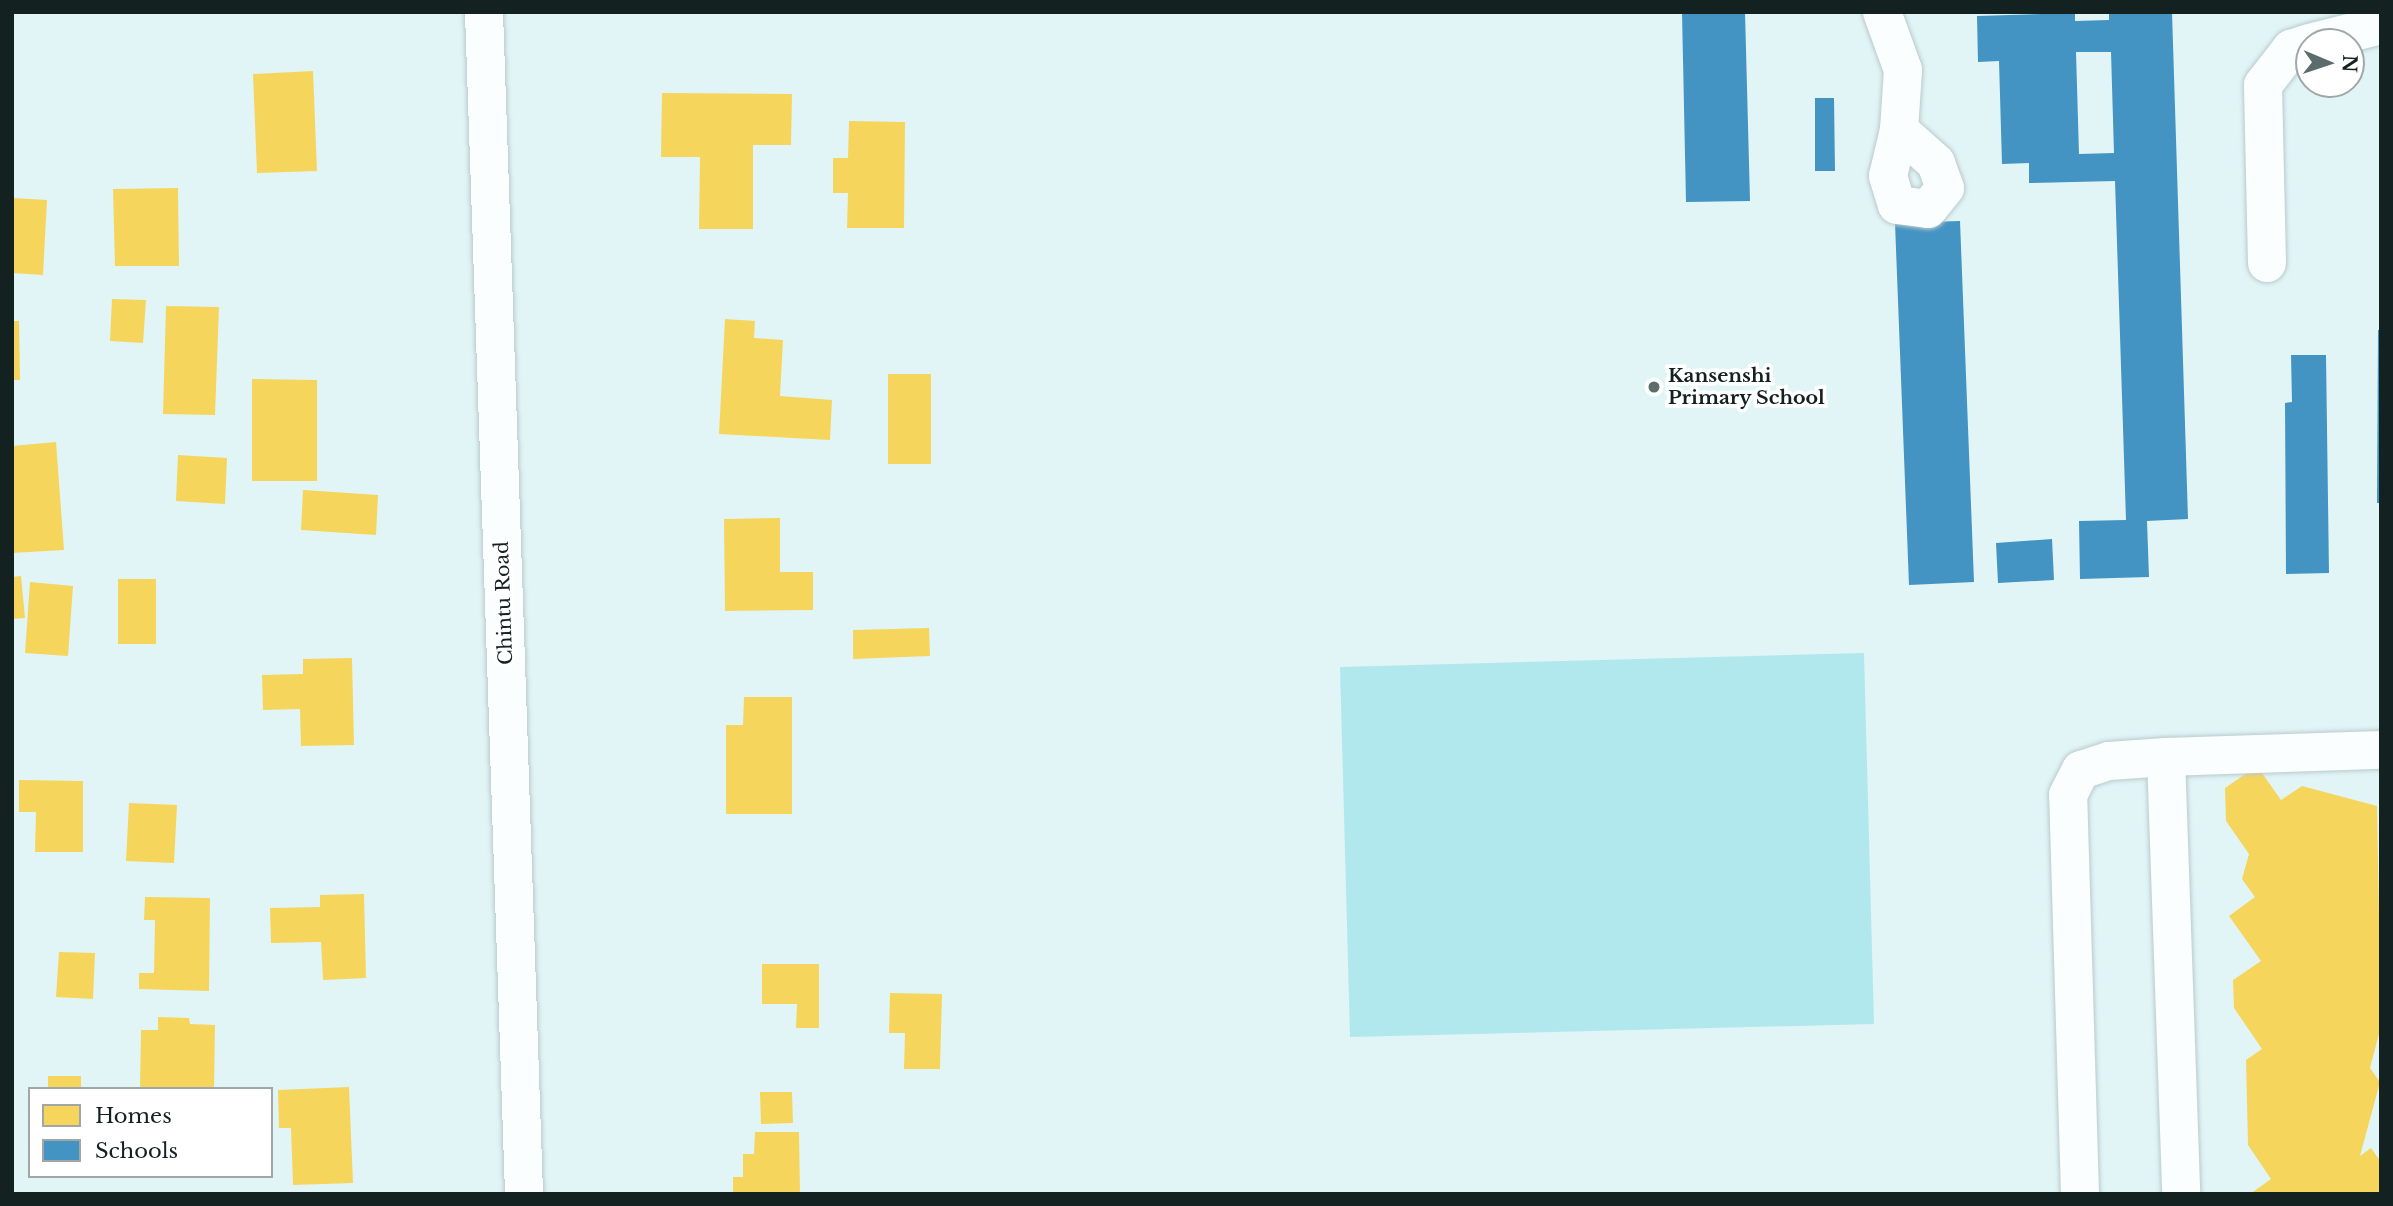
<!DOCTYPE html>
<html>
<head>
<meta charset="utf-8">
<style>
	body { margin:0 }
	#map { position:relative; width:2393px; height:1206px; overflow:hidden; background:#e1f5f7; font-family:"Libre Baskerville",serif }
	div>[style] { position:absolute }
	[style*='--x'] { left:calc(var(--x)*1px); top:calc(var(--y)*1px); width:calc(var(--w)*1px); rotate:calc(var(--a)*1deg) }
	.green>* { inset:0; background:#b1e8ed }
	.homes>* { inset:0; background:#f6d55c }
	.schools>* { inset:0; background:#4393c3 }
	.roads { filter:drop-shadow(0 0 2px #bacacb) drop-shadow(0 0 2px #bacacb) }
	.minor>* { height:38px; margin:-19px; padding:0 19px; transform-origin:19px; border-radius:19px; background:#fafefe }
	.dots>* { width:19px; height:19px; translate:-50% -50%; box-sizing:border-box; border:4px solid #fff; border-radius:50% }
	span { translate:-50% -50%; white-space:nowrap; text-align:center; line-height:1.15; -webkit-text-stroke:7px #fff; paint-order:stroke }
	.poi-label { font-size:19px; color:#142121; font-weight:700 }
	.left { translate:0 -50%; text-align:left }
	.street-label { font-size:19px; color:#142121 }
	.frame { position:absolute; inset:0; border:14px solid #142121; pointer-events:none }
	.legend { position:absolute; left:28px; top:1087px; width:245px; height:91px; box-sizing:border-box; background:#fff; border:2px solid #a1a6a6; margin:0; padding:9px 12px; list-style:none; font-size:21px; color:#142121 }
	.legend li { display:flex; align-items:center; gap:14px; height:35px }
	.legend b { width:35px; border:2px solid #a1a6a6 }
	.north { position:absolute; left:2295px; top:28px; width:70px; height:70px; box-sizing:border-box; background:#fff; border:2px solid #a1a6a6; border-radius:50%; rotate:92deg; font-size:19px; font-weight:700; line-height:28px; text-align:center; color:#142121 }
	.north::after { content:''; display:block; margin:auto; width:24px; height:32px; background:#5c6b6c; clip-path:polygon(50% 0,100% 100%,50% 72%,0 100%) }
</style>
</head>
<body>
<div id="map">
	<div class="green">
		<i style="clip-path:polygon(1864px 653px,1874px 1024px,1350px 1037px,1340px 667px)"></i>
	</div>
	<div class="homes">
		<i style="clip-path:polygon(313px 71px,317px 171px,257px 173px,253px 74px)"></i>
		<i style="clip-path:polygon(662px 93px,792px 94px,791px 145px,753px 145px,753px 229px,699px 229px,700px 157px,661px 157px)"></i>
		<i style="clip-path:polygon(849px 121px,905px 122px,904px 228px,847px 228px,848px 193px,833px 193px,833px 158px,848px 158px)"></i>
		<i style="clip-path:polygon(178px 188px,179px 266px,115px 266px,113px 189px)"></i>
		<i style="clip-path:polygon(14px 198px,47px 200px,43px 275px,12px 273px)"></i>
		<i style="clip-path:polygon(112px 299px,146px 300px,143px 343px,110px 341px)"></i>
		<i style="clip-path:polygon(166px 306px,219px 307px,215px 415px,163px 414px)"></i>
		<i style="clip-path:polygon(725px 319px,755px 321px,754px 338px,783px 340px,780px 396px,832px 400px,830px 440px,719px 434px)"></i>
		<i style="clip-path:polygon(12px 321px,19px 321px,20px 380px,12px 380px)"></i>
		<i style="clip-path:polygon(888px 374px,931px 374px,931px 464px,888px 464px)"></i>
		<i style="clip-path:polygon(252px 379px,317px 380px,317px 481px,252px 481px)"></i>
		<i style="clip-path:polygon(56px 442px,64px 550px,12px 553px,12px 446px)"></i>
		<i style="clip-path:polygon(178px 455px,227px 458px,225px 504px,176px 501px)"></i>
		<i style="clip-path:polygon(303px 490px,378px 495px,376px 535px,301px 530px)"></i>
		<i style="clip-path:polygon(780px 518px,780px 572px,813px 572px,813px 610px,725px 611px,724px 519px)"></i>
		<i style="clip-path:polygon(21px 576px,25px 618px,12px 619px,12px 577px)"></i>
		<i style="clip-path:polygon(118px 579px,156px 579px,156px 644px,118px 644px)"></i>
		<i style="clip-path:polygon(30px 582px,73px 586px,68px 656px,25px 653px)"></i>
		<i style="clip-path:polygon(929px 628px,930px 656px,853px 659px,853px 630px)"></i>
		<i style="clip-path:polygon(352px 658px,354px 745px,301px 746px,300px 709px,263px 710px,262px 675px,303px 674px,303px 659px)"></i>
		<i style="clip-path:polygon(744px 697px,792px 697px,792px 814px,726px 814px,726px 725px,743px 725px)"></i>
		<i style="clip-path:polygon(2257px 766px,2281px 800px,2302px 786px,2377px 806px,2381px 1026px,2370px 1068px,2380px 1082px,2360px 1156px,2371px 1148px,2381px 1162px,2381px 1194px,2250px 1194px,2271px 1179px,2248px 1145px,2246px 1060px,2262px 1049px,2234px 1008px,2233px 980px,2261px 961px,2229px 916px,2255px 897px,2242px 879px,2249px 854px,2226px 821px,2225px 788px)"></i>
		<i style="clip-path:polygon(19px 780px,83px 781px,83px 852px,35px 852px,36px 812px,19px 812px)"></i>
		<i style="clip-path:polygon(129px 803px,177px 805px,174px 863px,126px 861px)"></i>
		<i style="clip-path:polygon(364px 894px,366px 978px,323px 980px,321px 942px,271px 943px,270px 908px,320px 907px,320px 895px)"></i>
		<i style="clip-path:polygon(145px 897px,210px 898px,209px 991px,139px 989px,139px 973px,154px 973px,155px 920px,144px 920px)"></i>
		<i style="clip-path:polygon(59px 952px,95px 953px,93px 999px,56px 997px)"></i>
		<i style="clip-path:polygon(762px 964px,819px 964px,819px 1028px,796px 1028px,797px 1004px,762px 1004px)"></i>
		<i style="clip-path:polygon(890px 993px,942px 994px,940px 1069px,904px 1069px,905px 1033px,889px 1033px)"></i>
		<i style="clip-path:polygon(158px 1017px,189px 1018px,190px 1024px,215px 1025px,214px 1089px,140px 1089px,141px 1030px,158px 1030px)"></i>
		<i style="clip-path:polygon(48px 1076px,81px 1076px,81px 1089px,48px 1089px)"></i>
		<i style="clip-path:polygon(349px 1087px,353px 1183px,293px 1185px,291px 1128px,279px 1128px,278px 1090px)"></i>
		<i style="clip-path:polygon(760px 1092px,792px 1092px,793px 1123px,761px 1124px)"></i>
		<i style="clip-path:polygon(755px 1132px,799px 1132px,800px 1194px,733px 1194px,733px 1177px,743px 1177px,743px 1154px,754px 1154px)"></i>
	</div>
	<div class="schools">
		<i style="clip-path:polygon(1682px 12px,1745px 12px,1750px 201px,1686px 202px)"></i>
		<i style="clip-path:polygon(evenodd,2109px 12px,2172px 12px,2188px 519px,2147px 521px,2149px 577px,2080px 579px,2079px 521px,2126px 520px,2115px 181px,2029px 183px,2029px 163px,2002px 164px,1999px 61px,1978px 62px,1977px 16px,2075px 13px,2075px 21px,2109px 20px,2109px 12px,2076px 52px,2111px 52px,2114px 153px,2079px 154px,2076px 52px)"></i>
		<i style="clip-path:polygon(1815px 98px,1834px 98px,1835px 171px,1815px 171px)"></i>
		<i style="clip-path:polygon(1960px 221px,1974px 582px,1909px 585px,1895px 223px)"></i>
		<i style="clip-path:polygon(2378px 330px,2381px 330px,2381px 503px,2377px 503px)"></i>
		<i style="clip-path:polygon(2291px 355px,2326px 355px,2329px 573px,2286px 574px,2285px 403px,2292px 402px)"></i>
		<i style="clip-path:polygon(2052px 539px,2054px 580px,1998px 583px,1996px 543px)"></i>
	</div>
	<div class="roads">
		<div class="minor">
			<i style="--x:484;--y:12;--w:1183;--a:88.06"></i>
			<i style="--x:1882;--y:12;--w:62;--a:70.1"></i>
			<i style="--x:1903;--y:70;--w:60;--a:93.8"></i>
			<i style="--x:1899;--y:130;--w:47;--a:103.4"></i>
			<i style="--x:1888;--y:176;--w:30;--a:73"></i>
			<i style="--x:1897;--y:205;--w:31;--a:7"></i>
			<i style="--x:1928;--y:209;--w:27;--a:-51"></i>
			<i style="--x:1945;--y:188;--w:27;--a:-110"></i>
			<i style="--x:1936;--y:163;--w:50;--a:-138.3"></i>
			<i style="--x:2313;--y:42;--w:70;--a:-14"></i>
			<i style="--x:2267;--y:263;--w:178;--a:-91.3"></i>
			<i style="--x:2263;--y:85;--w:46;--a:-52.1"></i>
			<i style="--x:2291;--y:49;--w:19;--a:-18"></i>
			<i style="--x:2166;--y:757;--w:437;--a:88"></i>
			<i style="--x:2080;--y:1194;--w:399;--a:-91.7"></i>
			<i style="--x:2068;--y:795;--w:28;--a:-63"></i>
			<i style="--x:2081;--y:770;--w:29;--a:-18"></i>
			<i style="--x:2109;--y:761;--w:57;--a:-4"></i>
			<i style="--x:2166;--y:757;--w:215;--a:-1.9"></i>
		</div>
	</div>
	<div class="dots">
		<i style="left:1654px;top:387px;background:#5c6b6c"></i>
	</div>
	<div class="poi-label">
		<span class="left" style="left:1668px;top:387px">Kansenshi<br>Primary School</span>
	</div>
	<div class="street-label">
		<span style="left:504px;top:603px;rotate:-92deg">Chintu Road</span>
	</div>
	<div class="frame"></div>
	<ul class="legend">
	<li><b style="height:19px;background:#f6d55c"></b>Homes</li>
	<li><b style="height:19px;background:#4393c3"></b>Schools</li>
	</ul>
	<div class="north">N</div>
</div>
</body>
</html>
